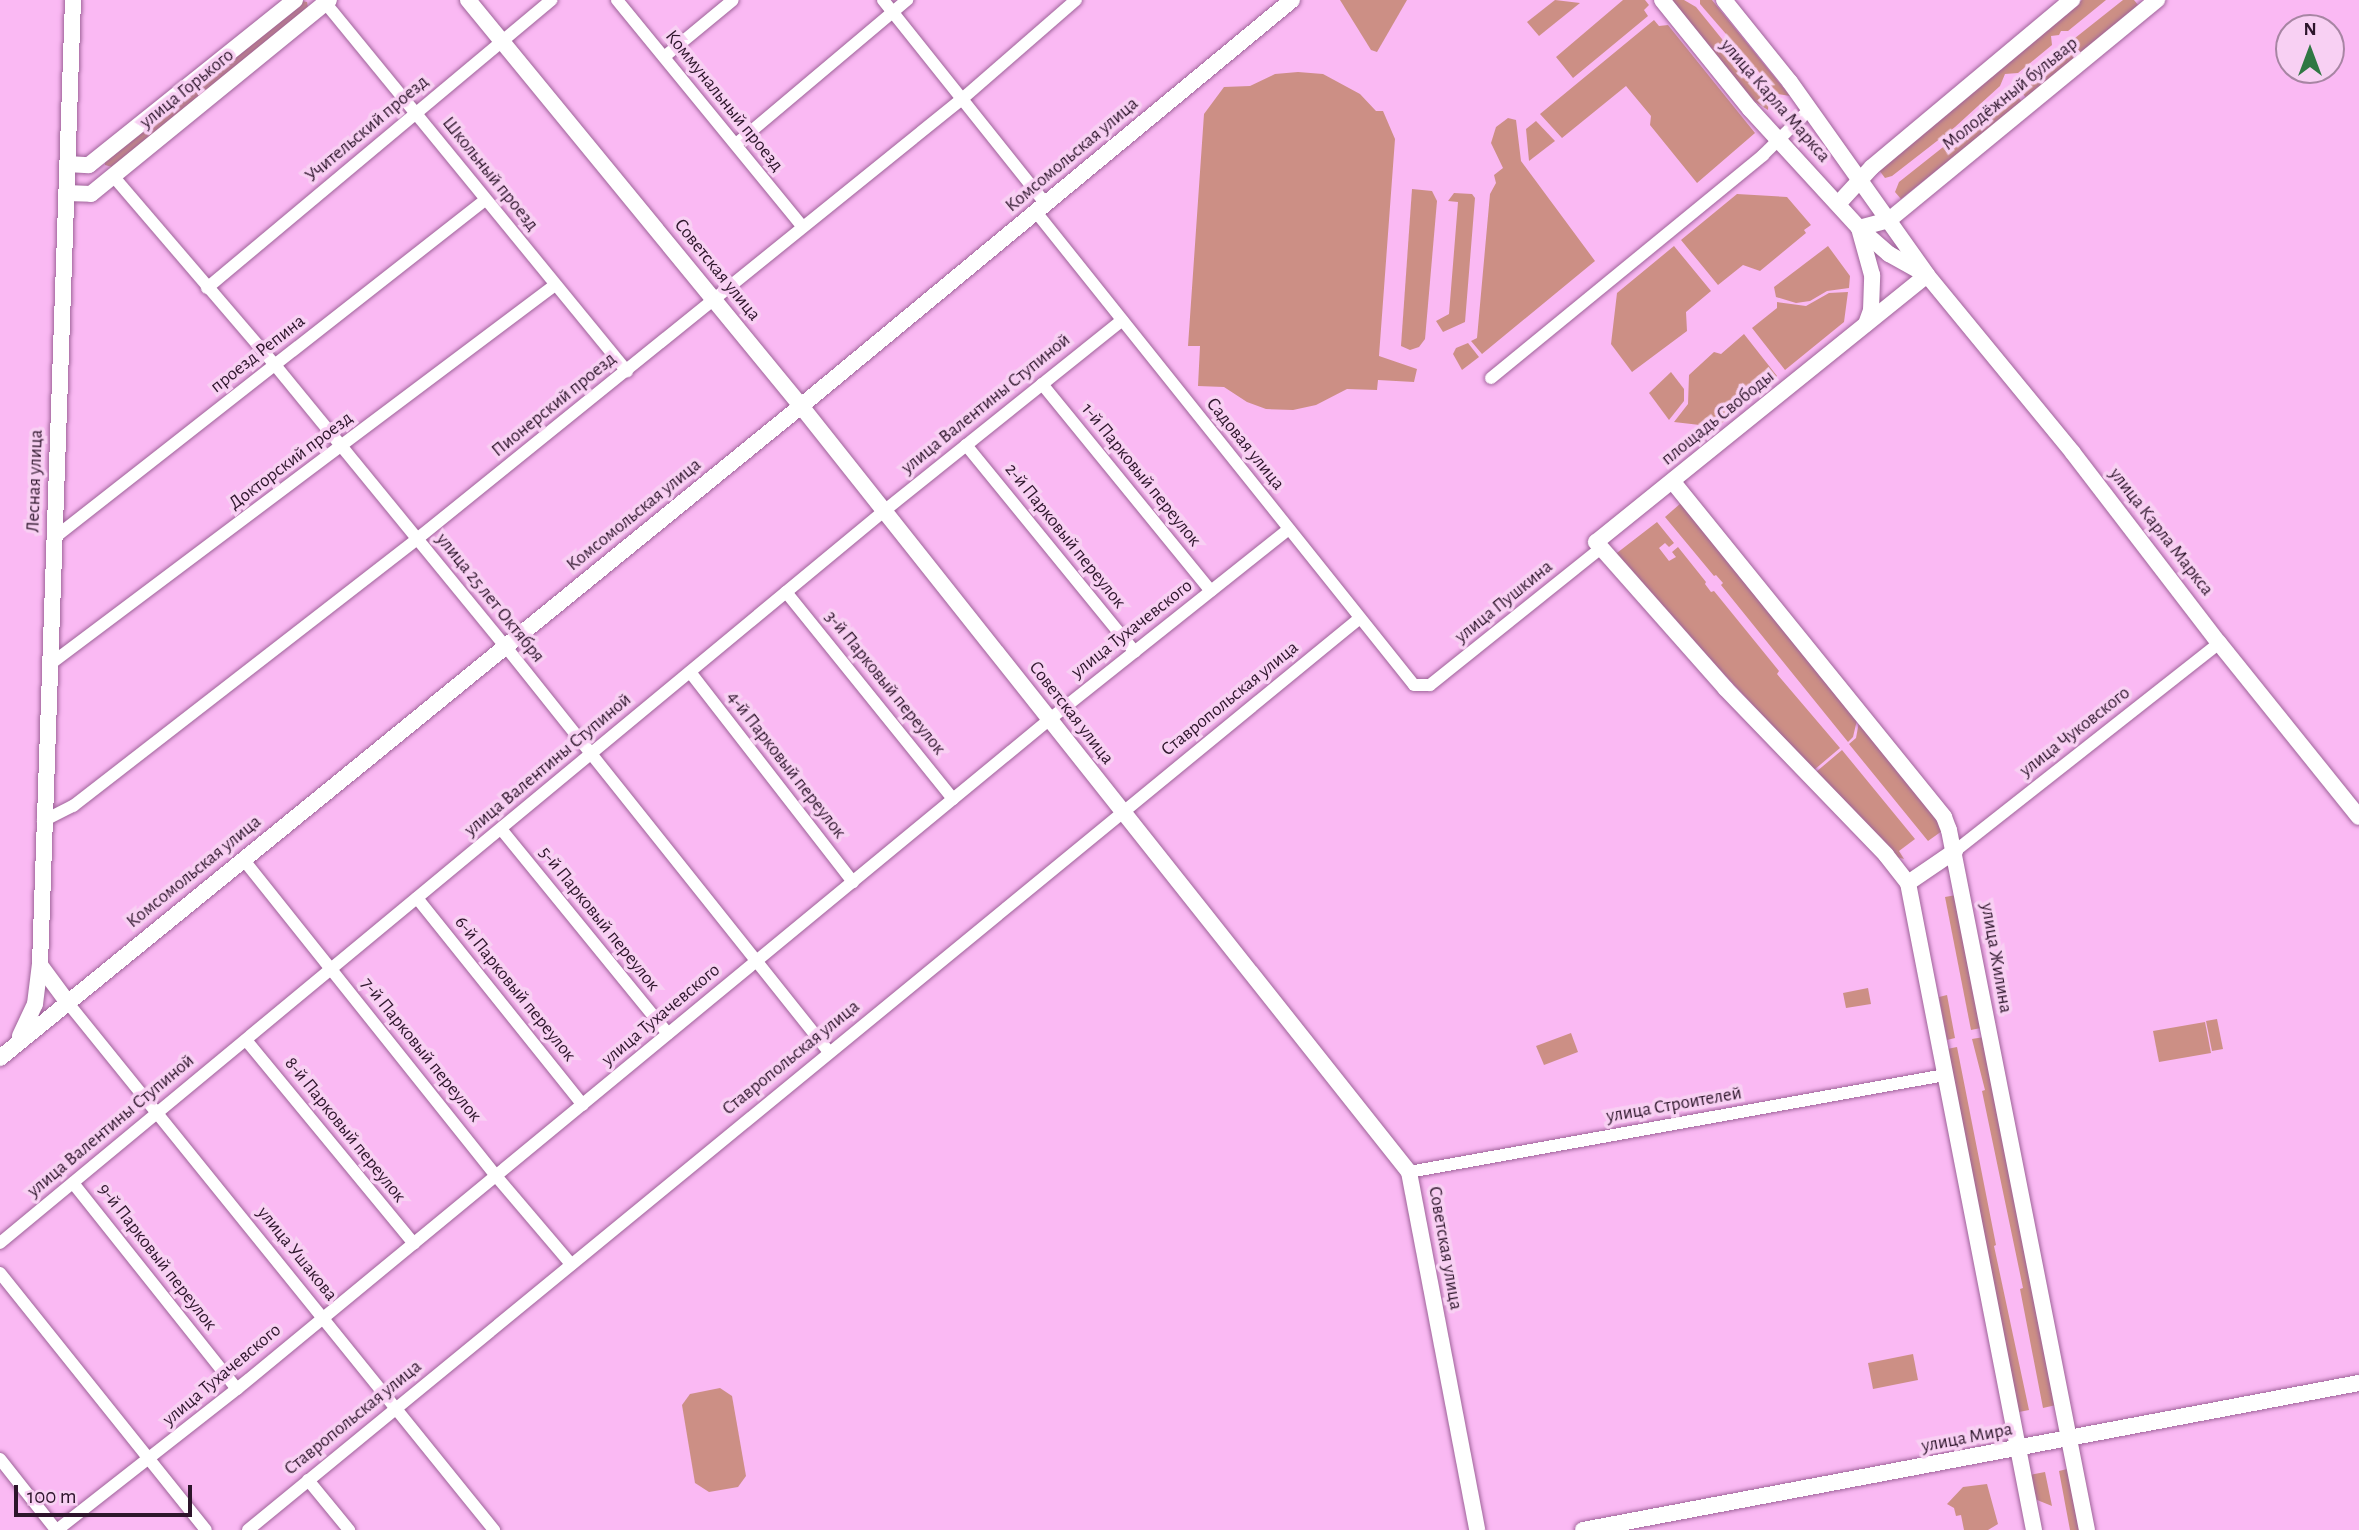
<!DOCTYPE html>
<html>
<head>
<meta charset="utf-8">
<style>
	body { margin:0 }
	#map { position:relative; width:2359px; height:1530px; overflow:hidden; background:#fab9f3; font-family:"Alegreya Sans",sans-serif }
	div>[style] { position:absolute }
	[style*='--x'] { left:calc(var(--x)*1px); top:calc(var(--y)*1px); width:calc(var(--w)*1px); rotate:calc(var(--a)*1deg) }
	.green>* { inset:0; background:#cc8f85 }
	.roads { filter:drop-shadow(0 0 2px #9e6399) drop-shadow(0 0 2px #9e6399) }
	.minor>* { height:12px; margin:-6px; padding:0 6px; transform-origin:6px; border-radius:6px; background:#fff }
	.major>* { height:16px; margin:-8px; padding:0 8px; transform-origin:8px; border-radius:8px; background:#fff }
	span { translate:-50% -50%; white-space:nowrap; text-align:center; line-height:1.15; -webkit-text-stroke:7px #f8d0f3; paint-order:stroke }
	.street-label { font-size:19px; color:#2d152b }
	.north { position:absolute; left:2275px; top:14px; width:70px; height:70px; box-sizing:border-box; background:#f8d0f3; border:2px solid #a785a3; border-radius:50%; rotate:0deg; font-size:19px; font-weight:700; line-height:28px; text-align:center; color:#2d152b }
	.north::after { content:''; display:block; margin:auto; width:24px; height:32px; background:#307743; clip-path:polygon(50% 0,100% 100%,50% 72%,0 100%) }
	.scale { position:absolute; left:14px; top:1485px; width:178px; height:32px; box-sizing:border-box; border:4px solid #2d152b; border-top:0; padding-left:9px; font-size:21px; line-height:24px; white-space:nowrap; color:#2d152b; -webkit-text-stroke:5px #f8d0f3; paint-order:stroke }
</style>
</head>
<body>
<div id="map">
	<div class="green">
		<i style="clip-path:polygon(1340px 0,1407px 0,1377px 52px,1371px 50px)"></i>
		<i style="clip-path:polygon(1555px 0,1580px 3px,1539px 36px,1527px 22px)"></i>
		<i style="clip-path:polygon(1623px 0,1645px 0,1649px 5px,1644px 10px,1648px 16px,1573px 78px,1556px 57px)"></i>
		<i style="clip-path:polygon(1672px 0,1684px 0,1696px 7px,1769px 97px,1768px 110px,1754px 101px)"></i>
		<i style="clip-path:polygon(1700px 0,1712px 0,1790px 96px,1778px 94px,1700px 4px)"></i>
		<i style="clip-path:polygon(2082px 0,2106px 0,2068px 31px,2061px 31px,2059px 35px,2051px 36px,2052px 45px,2018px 73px,2005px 74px,2000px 86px,1955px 127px,1892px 176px,1885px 178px,1879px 170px)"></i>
		<i style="clip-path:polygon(2123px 0,2134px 0,2139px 6px,2026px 98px,2021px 91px,2023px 80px,2059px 51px,2066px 51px,2070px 42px)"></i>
		<i style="clip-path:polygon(302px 1px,307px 2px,308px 7px,112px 167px,105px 165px,105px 162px)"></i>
		<i style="clip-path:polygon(1654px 20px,1659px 26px,1668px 25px,1755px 133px,1697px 183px,1650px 125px,1651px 116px,1626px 86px,1562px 138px,1540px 114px)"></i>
		<i style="clip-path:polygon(1298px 72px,1323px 74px,1360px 94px,1376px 111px,1383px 111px,1395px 139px,1379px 356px,1417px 369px,1414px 382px,1378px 380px,1377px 390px,1347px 389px,1316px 405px,1293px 410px,1266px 409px,1247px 402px,1224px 387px,1198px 386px,1200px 346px,1188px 346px,1204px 114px,1224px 87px,1250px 86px,1275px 74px)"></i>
		<i style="clip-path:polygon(2006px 94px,2016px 94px,2022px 102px,1901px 199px,1895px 192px,1899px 182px,1952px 140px,1961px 139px,1968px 127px)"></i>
		<i style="clip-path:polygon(1508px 118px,1516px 120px,1521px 161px,1595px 261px,1482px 354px,1471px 341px,1477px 338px,1490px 194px,1496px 183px,1494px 175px,1503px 168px,1491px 143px,1496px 127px)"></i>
		<i style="clip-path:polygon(1536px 121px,1555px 141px,1529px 161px,1526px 129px)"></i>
		<i style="clip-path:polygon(1412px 189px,1432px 191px,1437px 201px,1425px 339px,1419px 347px,1410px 350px,1401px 346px)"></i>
		<i style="clip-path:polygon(1454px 193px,1472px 194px,1475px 198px,1465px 322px,1443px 332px,1436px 321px,1449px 314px,1458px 202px,1448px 201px)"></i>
		<i style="clip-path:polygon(1737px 194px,1787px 197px,1811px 225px,1804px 230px,1806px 233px,1760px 271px,1743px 265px,1718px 285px,1681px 240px)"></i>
		<i style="clip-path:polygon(1674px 246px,1711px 291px,1686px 312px,1687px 331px,1632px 372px,1611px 344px,1617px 293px)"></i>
		<i style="clip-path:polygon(1828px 246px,1850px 276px,1849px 288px,1827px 291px,1810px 301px,1796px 303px,1776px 297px,1774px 287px)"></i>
		<i style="clip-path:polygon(1848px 292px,1844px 322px,1785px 370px,1752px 328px,1777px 308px,1777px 302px,1806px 306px,1829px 293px)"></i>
		<i style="clip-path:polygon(1744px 334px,1777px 376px,1717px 427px,1674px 422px,1688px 404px,1689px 375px,1714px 352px,1721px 354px)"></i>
		<i style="clip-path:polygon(1468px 343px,1479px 357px,1462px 370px,1453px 354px,1456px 348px)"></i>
		<i style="clip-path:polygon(1671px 372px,1684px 389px,1684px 401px,1669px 420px,1649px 393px)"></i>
		<i style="clip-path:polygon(1681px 503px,1857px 720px,1853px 737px,1848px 742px,1721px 585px,1723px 583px,1716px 575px,1714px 576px,1665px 517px)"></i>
		<i style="clip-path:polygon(1657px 522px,1674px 543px,1669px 547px,1665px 543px,1659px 548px,1669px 561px,1676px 557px,1672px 552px,1678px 547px,1706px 582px,1705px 584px,1711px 592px,1714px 591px,1779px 671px,1777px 674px,1840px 748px,1814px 770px,1613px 556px)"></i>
		<i style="clip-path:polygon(1859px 722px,1937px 819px,1942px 831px,1928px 841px,1849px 744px,1856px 738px)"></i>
		<i style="clip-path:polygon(1842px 750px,1915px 839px,1899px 851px,1904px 859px,1897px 857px,1816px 772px)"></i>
		<i style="clip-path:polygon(1956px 895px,1981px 1028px,1971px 1030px,1945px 897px)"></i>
		<i style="clip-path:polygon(1868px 988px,1871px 1004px,1846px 1008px,1843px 993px)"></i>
		<i style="clip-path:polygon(1947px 995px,1955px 1038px,1947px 1040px,1939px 997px)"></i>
		<i style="clip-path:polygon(2217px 1019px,2223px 1049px,2212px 1051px,2206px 1021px)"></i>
		<i style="clip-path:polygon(2205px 1022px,2211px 1053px,2159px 1062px,2153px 1031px)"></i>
		<i style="clip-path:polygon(1571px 1033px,1578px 1052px,1544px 1065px,1536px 1046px)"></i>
		<i style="clip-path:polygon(1984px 1037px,2056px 1405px,2043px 1408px,2020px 1289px,2023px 1288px,1982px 1091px,1985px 1090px,1972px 1039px)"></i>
		<i style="clip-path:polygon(1957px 1047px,1996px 1245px,1994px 1246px,2029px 1410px,2019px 1412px,1947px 1049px)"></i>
		<i style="clip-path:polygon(1913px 1354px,1918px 1380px,1873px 1389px,1868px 1363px)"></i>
		<i style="clip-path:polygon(720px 1388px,732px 1396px,746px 1476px,738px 1487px,709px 1492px,695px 1483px,682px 1405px,690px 1394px)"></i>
		<i style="clip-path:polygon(2067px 1469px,2079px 1530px,2070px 1530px,2059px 1471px)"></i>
		<i style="clip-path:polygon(2045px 1472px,2052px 1506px,2037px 1500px,2030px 1475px)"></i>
		<i style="clip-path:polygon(1987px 1484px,1998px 1524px,1988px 1530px,1964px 1530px,1961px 1515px,1956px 1516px,1954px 1508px,1947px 1504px,1963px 1487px)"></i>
	</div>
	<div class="roads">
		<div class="minor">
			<i style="--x:323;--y:0;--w:480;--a:50.7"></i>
			<i style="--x:617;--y:0;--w:292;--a:50.7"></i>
			<i style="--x:883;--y:0;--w:261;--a:51.4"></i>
			<i style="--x:664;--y:57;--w:89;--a:-39.6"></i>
			<i style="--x:736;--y:144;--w:224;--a:-40.1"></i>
			<i style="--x:113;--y:176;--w:249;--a:49.4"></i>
			<i style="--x:275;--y:365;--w:365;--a:50.7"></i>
			<i style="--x:506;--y:647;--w:518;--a:51.43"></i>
			<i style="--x:1036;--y:212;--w:605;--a:51.37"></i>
			<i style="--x:1414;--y:685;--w:16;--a:0"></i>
			<i style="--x:1430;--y:685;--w:219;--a:-38.7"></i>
			<i style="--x:207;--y:288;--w:449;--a:-39.9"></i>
			<i style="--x:1491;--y:378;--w:352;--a:-39.3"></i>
			<i style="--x:1763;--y:155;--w:64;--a:-44.4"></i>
			<i style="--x:1042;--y:384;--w:267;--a:50.8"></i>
			<i style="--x:966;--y:445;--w:267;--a:50.8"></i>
			<i style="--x:54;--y:538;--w:548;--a:-38.1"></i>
			<i style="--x:786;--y:592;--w:266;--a:51.1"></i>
			<i style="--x:49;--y:665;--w:633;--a:-36.91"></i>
			<i style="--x:690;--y:672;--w:266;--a:52.2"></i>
			<i style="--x:43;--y:821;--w:34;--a:-27"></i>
			<i style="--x:73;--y:806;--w:435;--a:-37.8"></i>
			<i style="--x:417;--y:539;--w:700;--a:-38.92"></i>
			<i style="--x:962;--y:99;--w:151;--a:-41"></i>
			<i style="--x:501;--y:829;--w:264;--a:50.8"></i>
			<i style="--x:1955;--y:851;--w:336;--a:-38.2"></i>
			<i style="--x:243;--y:859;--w:406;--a:51.4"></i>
			<i style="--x:496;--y:1176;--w:116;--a:49.6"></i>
			<i style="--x:417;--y:898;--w:265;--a:51.3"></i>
			<i style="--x:68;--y:1003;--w:678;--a:51.05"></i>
			<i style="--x:246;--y:1040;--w:264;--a:50.5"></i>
			<i style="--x:1409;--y:1172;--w:545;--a:-10.26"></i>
			<i style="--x:73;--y:1183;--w:263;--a:51.5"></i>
			<i style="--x:0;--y:1243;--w:1148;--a:-39.63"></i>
			<i style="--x:884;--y:511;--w:305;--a:-38.7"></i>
			<i style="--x:0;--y:1273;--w:329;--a:51.3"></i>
			<i style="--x:0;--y:1459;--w:90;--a:51.7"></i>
			<i style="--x:308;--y:1480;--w:65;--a:50.6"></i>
			<i style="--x:57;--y:1530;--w:229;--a:-38.1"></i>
			<i style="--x:237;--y:1389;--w:1054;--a:-39.49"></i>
			<i style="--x:1050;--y:719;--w:305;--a:-38.5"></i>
			<i style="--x:248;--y:1530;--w:1438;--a:-39.36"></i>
		</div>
		<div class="major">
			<i style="--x:468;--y:0;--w:525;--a:50.64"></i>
			<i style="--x:801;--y:406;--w:978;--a:51.56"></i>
			<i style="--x:1409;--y:1172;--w:364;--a:79.2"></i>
			<i style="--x:1662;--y:0;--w:140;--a:51.1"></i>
			<i style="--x:1750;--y:109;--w:161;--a:47.5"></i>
			<i style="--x:1859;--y:228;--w:40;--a:41"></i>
			<i style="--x:1889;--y:254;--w:37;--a:29"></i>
			<i style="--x:1724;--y:0;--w:105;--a:51.2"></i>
			<i style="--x:1790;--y:82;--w:237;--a:54.6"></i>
			<i style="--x:1927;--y:275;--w:230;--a:50.6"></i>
			<i style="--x:2073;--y:453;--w:240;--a:52.5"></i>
			<i style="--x:2219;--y:643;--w:223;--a:51.2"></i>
			<i style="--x:67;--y:164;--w:22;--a:3"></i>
			<i style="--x:89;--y:165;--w:264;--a:-38.7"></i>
			<i style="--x:66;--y:193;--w:25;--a:2"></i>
			<i style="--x:91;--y:194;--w:307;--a:-39.2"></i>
			<i style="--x:1838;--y:204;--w:50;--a:-47.4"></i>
			<i style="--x:1872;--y:167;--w:261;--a:-39.9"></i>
			<i style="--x:1927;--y:275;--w:425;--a:141.1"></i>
			<i style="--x:1596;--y:542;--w:195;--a:48.5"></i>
			<i style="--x:1725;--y:688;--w:232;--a:46"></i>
			<i style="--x:1886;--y:855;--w:36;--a:52"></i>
			<i style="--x:1908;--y:883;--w:659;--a:78.98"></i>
			<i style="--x:1866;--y:324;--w:15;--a:-70"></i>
			<i style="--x:1871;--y:310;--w:35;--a:-88"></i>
			<i style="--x:1872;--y:275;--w:49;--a:-105.5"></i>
			<i style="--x:1859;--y:228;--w:31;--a:-15"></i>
			<i style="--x:1889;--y:220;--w:347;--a:-39.4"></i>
			<i style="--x:1673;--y:482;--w:431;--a:51"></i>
			<i style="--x:1944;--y:817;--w:14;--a:69"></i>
			<i style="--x:1949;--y:830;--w:713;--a:78.85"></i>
			<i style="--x:1908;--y:883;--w:57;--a:-34.2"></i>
			<i style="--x:40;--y:965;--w:47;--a:53.6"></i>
			<i style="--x:20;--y:1036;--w:35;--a:-65"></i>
			<i style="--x:35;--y:1004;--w:40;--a:-82.9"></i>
			<i style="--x:40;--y:964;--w:965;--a:-88.04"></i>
			<i style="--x:0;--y:1058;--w:1033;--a:-39.14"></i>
			<i style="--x:801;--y:406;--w:637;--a:-39.59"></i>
			<i style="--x:1583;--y:1530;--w:790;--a:-10.73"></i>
		</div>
	</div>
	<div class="street-label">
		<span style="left:187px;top:89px;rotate:-39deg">улица Горького</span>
		<span style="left:2010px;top:94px;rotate:-39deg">Молодёжный бульвар</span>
		<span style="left:724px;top:101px;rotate:51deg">Коммунальный проезд</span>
		<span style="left:1775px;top:101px;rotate:49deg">улица Карла Маркса</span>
		<span style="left:367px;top:129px;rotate:-40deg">Учительский проезд</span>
		<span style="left:1072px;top:155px;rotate:-40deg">Комсомольская улица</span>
		<span style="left:490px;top:174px;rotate:51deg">Школьный проезд</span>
		<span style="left:717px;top:270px;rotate:51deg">Советская улица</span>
		<span style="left:258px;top:354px;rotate:-38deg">проезд Репина</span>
		<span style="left:986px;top:404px;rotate:-39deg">улица Валентины Ступиной</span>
		<span style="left:554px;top:405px;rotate:-39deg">Пионерский проезд</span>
		<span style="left:1718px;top:418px;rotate:-39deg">площадь Свободы</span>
		<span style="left:1245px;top:444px;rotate:51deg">Садовая улица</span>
		<span style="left:291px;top:461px;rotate:-37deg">Докторский проезд</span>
		<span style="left:1141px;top:475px;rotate:51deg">1-й Парковый переулок</span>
		<span style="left:35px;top:481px;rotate:-88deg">Лесная улица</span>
		<span style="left:634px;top:515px;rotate:-39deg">Комсомольская улица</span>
		<span style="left:2161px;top:532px;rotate:52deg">улица Карла Маркса</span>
		<span style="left:1065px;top:536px;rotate:51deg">2-й Парковый переулок</span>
		<span style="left:490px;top:598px;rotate:51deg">улица 25 лет Октября</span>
		<span style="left:1504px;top:602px;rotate:-39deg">улица Пушкина</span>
		<span style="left:1132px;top:629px;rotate:-38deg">улица Тухачевского</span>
		<span style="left:885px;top:683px;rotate:51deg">3-й Парковый переулок</span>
		<span style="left:1230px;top:699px;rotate:-39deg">Ставропольская улица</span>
		<span style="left:1071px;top:713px;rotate:52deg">Советская улица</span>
		<span style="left:2075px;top:732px;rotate:-38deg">улица Чуковского</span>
		<span style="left:548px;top:765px;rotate:-40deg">улица Валентины Ступиной</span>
		<span style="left:786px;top:765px;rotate:52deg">4-й Парковый переулок</span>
		<span style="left:194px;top:872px;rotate:-39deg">Комсомольская улица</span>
		<span style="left:599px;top:919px;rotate:51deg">5-й Парковый переулок</span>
		<span style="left:1996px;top:958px;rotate:80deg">улица Жилина</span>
		<span style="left:515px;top:989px;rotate:51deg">6-й Парковый переулок</span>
		<span style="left:661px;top:1015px;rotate:-40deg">улица Тухачевского</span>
		<span style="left:421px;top:1050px;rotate:51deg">7-й Парковый переулок</span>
		<span style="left:791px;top:1058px;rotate:-39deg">Ставропольская улица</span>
		<span style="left:1674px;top:1105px;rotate:-10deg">улица Строителей</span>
		<span style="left:111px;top:1126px;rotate:-40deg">улица Валентины Ступиной</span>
		<span style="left:345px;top:1130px;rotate:51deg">8-й Парковый переулок</span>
		<span style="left:1445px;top:1248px;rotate:80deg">Советская улица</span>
		<span style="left:297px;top:1254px;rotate:51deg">улица Ушакова</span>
		<span style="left:157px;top:1257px;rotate:52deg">9-й Парковый переулок</span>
		<span style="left:222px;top:1375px;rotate:-40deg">улица Тухачевского</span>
		<span style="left:353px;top:1418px;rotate:-39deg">Ставропольская улица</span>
		<span style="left:1967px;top:1438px;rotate:-11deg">улица Мира</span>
	</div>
	<div class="north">N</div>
	<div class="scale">100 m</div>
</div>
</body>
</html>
